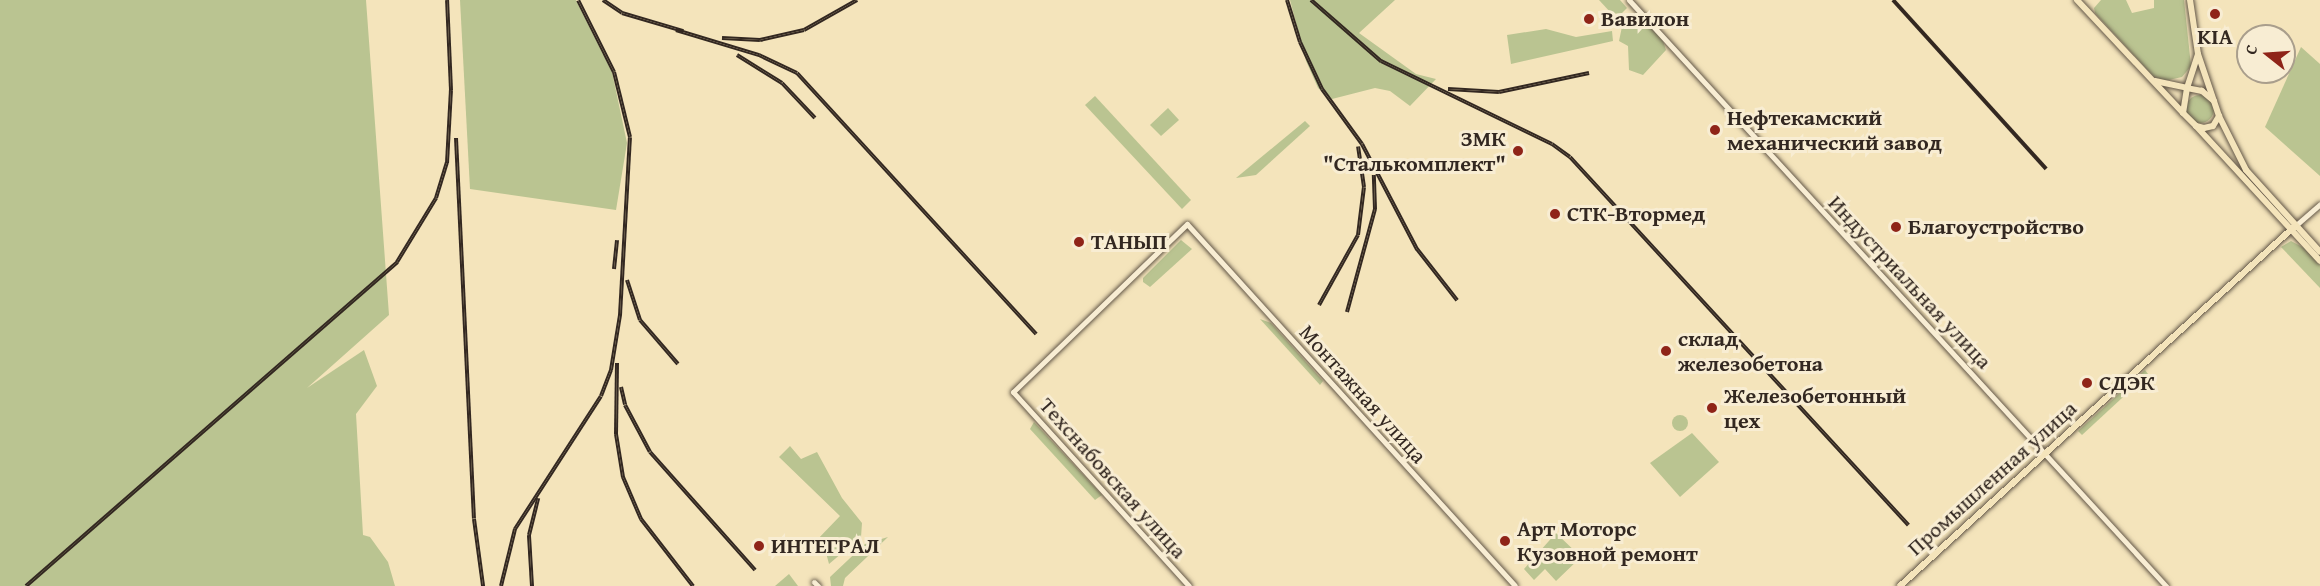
<!DOCTYPE html>
<html>
<head>
<meta charset="utf-8">
<style>
	body { margin:0 }
	#map { position:relative; width:2320px; height:586px; overflow:hidden; background:#f4e4bb; font-family:"Gentium Book Plus",serif }
	div>[style] { position:absolute }
	[style*='--x'] { left:calc(var(--x)*1px); top:calc(var(--y)*1px); width:calc(var(--w)*1px); rotate:calc(var(--a)*1deg) }
	.green>* { inset:0; background:#bac491 }
	.round { border-radius:50% }
	.roads { filter:drop-shadow(0 0 2px #635748) drop-shadow(0 0 2px #635748) }
	.tertiary>* { height:5px; margin:-2.5px; padding:0 2.5px; transform-origin:2.5px; border-radius:2.5px; background:#f8edd3 }
	.secondary>* { height:5px; margin:-2.5px; padding:0 2.5px; transform-origin:2.5px; border-radius:2.5px; background:#f8edd3 }
	.primary>* { height:6px; margin:-3px; padding:0 3px; transform-origin:3px; border-radius:3px; background:#f4e4bb }
	.rail>* { height:4px; margin-top:-2px; transform-origin:0; background:repeating-linear-gradient(90deg,#f8edd3 0 4.5px,#332821 0 9px); box-sizing:border-box; border-block:2px solid #332821 }
	.dots>* { width:16px; height:16px; translate:-50% -50%; box-sizing:border-box; border:3px solid #f8edd3; border-radius:50% }
	span { translate:-50% -50%; white-space:nowrap; text-align:center; line-height:1.15; -webkit-text-stroke:6px #f8edd3; paint-order:stroke }
	.poi-label { font-size:22px; color:#332821; font-weight:700 }
	.left { translate:0 -50%; text-align:left }
	.right { translate:-100% -50%; text-align:right }
	.street-label { font-size:22px; color:#332821 }
	.north { position:absolute; left:2236px; top:24px; width:60px; height:60px; box-sizing:border-box; background:#f8edd3; border:2px solid #a99e8c; border-radius:50%; rotate:287deg; font-size:16px; font-weight:700; line-height:24px; text-align:center; color:#332821 }
	.north::after { content:''; display:block; margin:auto; width:21px; height:27px; background:#8f2418; clip-path:polygon(50% 0,100% 100%,50% 72%,0 100%) }
</style>
</head>
<body>
<div id="map">
	<div class="green">
		<i style="clip-path:polygon(0 0,366px 0,389px 315px,307px 388px,364px 350px,377px 386px,356px 414px,363px 535px,370px 537px,388px 562px,395px 586px,0 586px)"></i>
		<i style="clip-path:polygon(460px 0,576px 0,612px 72px,627px 143px,616px 210px,470px 189px)"></i>
		<i style="clip-path:polygon(1290px 0,1395px 0,1359px 33px,1416px 74px,1436px 79px,1410px 106px,1390px 91px,1375px 88px,1332px 99px,1318px 88px,1306px 61px)"></i>
		<i style="clip-path:polygon(1599px 0,1620px 0,1627px 8px,1621px 14px,1611px 13px)"></i>
		<i style="clip-path:polygon(2101px 0,2126px 0,2132px 13px,2154px 8px,2154px 0,2184px 0,2191px 66px,2182px 77px,2164px 81px,2154px 77px,2095px 13px,2094px 8px)"></i>
		<i style="clip-path:polygon(1624px 17px,1644px 20px,1663px 41px,1666px 50px,1643px 75px,1629px 70px,1628px 46px,1619px 41px)"></i>
		<i style="clip-path:polygon(1546px 29px,1576px 37px,1612px 31px,1613px 41px,1511px 64px,1507px 35px)"></i>
		<i style="clip-path:polygon(2301px 47px,2320px 64px,2320px 176px,2265px 127px)"></i>
		<i class="round" style="left:2186px;top:95px;width:28px;height:28px"></i>
		<i style="clip-path:polygon(1095px 96px,1191px 200px,1182px 209px,1085px 105px)"></i>
		<i style="clip-path:polygon(1168px 108px,1179px 120px,1161px 136px,1150px 125px)"></i>
		<i style="clip-path:polygon(1305px 121px,1310px 126px,1256px 175px,1236px 178px)"></i>
		<i style="clip-path:polygon(1181px 240px,1192px 249px,1150px 287px,1143px 282px,1143px 278px)"></i>
		<i style="clip-path:polygon(2291px 241px,2304px 248px,2320px 265px,2320px 288px,2281px 247px)"></i>
		<i style="clip-path:polygon(1260px 319px,1271px 323px,1323px 381px,1320px 385px)"></i>
		<i style="clip-path:polygon(2145px 370px,2148px 374px,2082px 435px,2078px 431px)"></i>
		<i class="round" style="left:1672px;top:415px;width:16px;height:16px"></i>
		<i style="clip-path:polygon(1034px 422px,1102px 495px,1095px 500px,1030px 429px)"></i>
		<i style="clip-path:polygon(1692px 433px,1719px 462px,1680px 497px,1650px 463px)"></i>
		<i style="clip-path:polygon(790px 446px,801px 459px,817px 452px,842px 498px,862px 523px,861px 537px,829px 564px,825px 549px,815px 542px,840px 516px,779px 457px)"></i>
		<i style="clip-path:polygon(1556px 533px,1581px 557px,1556px 581px,1545px 569px,1534px 580px,1524px 569px)"></i>
		<i style="clip-path:polygon(888px 537px,845px 578px,843px 586px,831px 586px,830px 577px,865px 544px)"></i>
		<i style="clip-path:polygon(789px 574px,798px 586px,775px 586px)"></i>
	</div>
	<div class="roads">
		<div class="tertiary">
			<i style="--x:2295;--y:226;--w:33;--a:-41"></i>
			<i style="--x:814;--y:582;--w:6;--a:45"></i>
			<i style="--x:1189;--y:586;--w:262;--a:-132.2"></i>
			<i style="--x:1013;--y:392;--w:242;--a:-44"></i>
			<i style="--x:1187;--y:224;--w:488;--a:47.8"></i>
		</div>
		<div class="secondary">
			<i style="--x:1629;--y:0;--w:795;--a:47.5"></i>
		</div>
		<div class="primary">
			<i style="--x:2077;--y:0;--w:155;--a:46.8"></i>
			<i style="--x:2190;--y:0;--w:55;--a:81.6"></i>
			<i style="--x:2198;--y:54;--w:65;--a:71.3"></i>
			<i style="--x:2219;--y:116;--w:60;--a:63.4"></i>
			<i style="--x:2246;--y:170;--w:110;--a:47.9"></i>
			<i style="--x:2155;--y:81;--w:33;--a:12"></i>
			<i style="--x:2187;--y:88;--w:35;--a:-72"></i>
			<i style="--x:2214;--y:101;--w:16;--a:-140"></i>
			<i style="--x:2202;--y:91;--w:15;--a:-169"></i>
			<i style="--x:2187;--y:88;--w:25;--a:99"></i>
			<i style="--x:2183;--y:113;--w:18;--a:45"></i>
			<i style="--x:2196;--y:126;--w:8;--a:14"></i>
			<i style="--x:2204;--y:128;--w:9;--a:-13"></i>
			<i style="--x:2213;--y:126;--w:12;--a:-59"></i>
			<i style="--x:2196;--y:126;--w:183;--a:47.4"></i>
			<i style="--x:1900;--y:586;--w:534;--a:-42.35"></i>
		</div>
	</div>
	<div class="rail">
		<i style="--x:603;--y:0;--w:23;--a:34"></i>
		<i style="--x:622;--y:13;--w:64;--a:16.4"></i>
		<i style="--x:1287;--y:0;--w:44;--a:72.8"></i>
		<i style="--x:1300;--y:42;--w:52;--a:64.9"></i>
		<i style="--x:1322;--y:89;--w:68;--a:54"></i>
		<i style="--x:1362;--y:144;--w:119;--a:62.4"></i>
		<i style="--x:1417;--y:249;--w:65;--a:51.9"></i>
		<i style="--x:1311;--y:0;--w:93;--a:41.1"></i>
		<i style="--x:1381;--y:61;--w:190;--a:25.9"></i>
		<i style="--x:1552;--y:144;--w:22;--a:36"></i>
		<i style="--x:1570;--y:157;--w:500;--a:47.4"></i>
		<i style="--x:1893;--y:0;--w:228;--a:47.8"></i>
		<i style="--x:676;--y:30;--w:87;--a:16.8"></i>
		<i style="--x:759;--y:55;--w:42;--a:25.3"></i>
		<i style="--x:797;--y:73;--w:354;--a:47.5"></i>
		<i style="--x:722;--y:38;--w:38;--a:3"></i>
		<i style="--x:760;--y:40;--w:45;--a:-12.8"></i>
		<i style="--x:804;--y:30;--w:61;--a:-29.5"></i>
		<i style="--x:737;--y:55;--w:53;--a:31.9"></i>
		<i style="--x:782;--y:83;--w:48;--a:46.7"></i>
		<i style="--x:1448;--y:89;--w:51;--a:3.4"></i>
		<i style="--x:1499;--y:92;--w:92;--a:-11.9"></i>
		<i style="--x:456;--y:138;--w:381;--a:87.3"></i>
		<i style="--x:474;--y:519;--w:68;--a:82.3"></i>
		<i style="--x:614;--y:269;--w:29;--a:-84"></i>
		<i style="--x:627;--y:280;--w:42;--a:72"></i>
		<i style="--x:640;--y:320;--w:58;--a:49.2"></i>
		<i style="--x:1319;--y:305;--w:80;--a:-60.9"></i>
		<i style="--x:1358;--y:235;--w:48;--a:-82.9"></i>
		<i style="--x:1364;--y:187;--w:41;--a:-98.3"></i>
		<i style="--x:1347;--y:312;--w:107;--a:-74.8"></i>
		<i style="--x:1375;--y:209;--w:34;--a:-92"></i>
		<i style="--x:617;--y:363;--w:71;--a:90.8"></i>
		<i style="--x:616;--y:434;--w:44;--a:80.8"></i>
		<i style="--x:623;--y:477;--w:46;--a:66.8"></i>
		<i style="--x:641;--y:519;--w:85;--a:52.2"></i>
		<i style="--x:621;--y:387;--w:18;--a:77"></i>
		<i style="--x:625;--y:405;--w:53;--a:62"></i>
		<i style="--x:650;--y:452;--w:158;--a:48.3"></i>
		<i style="--x:26;--y:586;--w:493;--a:-41.1"></i>
		<i style="--x:397;--y:262;--w:75;--a:-58.6"></i>
		<i style="--x:436;--y:198;--w:37;--a:-73"></i>
		<i style="--x:447;--y:163;--w:73;--a:-86.9"></i>
		<i style="--x:451;--y:90;--w:90;--a:-92.5"></i>
		<i style="--x:501;--y:586;--w:59;--a:-76.2"></i>
		<i style="--x:515;--y:529;--w:158;--a:-57.1"></i>
		<i style="--x:601;--y:396;--w:28;--a:-69"></i>
		<i style="--x:611;--y:370;--w:56;--a:-80.7"></i>
		<i style="--x:620;--y:315;--w:178;--a:-86.8"></i>
		<i style="--x:630;--y:137;--w:67;--a:-103.8"></i>
		<i style="--x:614;--y:72;--w:80;--a:-116.6"></i>
		<i style="--x:532;--y:586;--w:51;--a:-93.4"></i>
		<i style="--x:529;--y:535;--w:38;--a:-76"></i>
	</div>
	<div class="dots">
		<i style="left:2215px;top:14px;background:#8f2418"></i>
		<i style="left:1589px;top:19px;background:#8f2418"></i>
		<i style="left:1715px;top:130px;background:#8f2418"></i>
		<i style="left:1518px;top:151px;background:#8f2418"></i>
		<i style="left:1555px;top:214px;background:#8f2418"></i>
		<i style="left:1896px;top:227px;background:#8f2418"></i>
		<i style="left:1079px;top:242px;background:#8f2418"></i>
		<i style="left:1666px;top:351px;background:#8f2418"></i>
		<i style="left:2087px;top:383px;background:#8f2418"></i>
		<i style="left:1712px;top:408px;background:#8f2418"></i>
		<i style="left:1505px;top:541px;background:#8f2418"></i>
		<i style="left:759px;top:546px;background:#8f2418"></i>
	</div>
	<div class="poi-label">
		<span class="left" style="left:1601px;top:19px">Вавилон</span>
		<span style="left:2215px;top:37px">KIA</span>
		<span class="left" style="left:1727px;top:130px">Нефтекамский<br>механический завод</span>
		<span class="right" style="left:1506px;top:151px">ЗМК<br>"Сталькомплект"</span>
		<span class="left" style="left:1567px;top:214px">СТК-Втормед</span>
		<span class="left" style="left:1908px;top:227px">Благоустройство</span>
		<span class="left" style="left:1091px;top:242px">ТАНЫП</span>
		<span class="left" style="left:1678px;top:351px">склад<br>железобетона</span>
		<span class="left" style="left:2099px;top:383px">СДЭК</span>
		<span class="left" style="left:1724px;top:408px">Железобетонный<br>цех</span>
		<span class="left" style="left:1517px;top:541px">Арт Моторс<br>Кузовной ремонт</span>
		<span class="left" style="left:771px;top:546px">ИНТЕГРАЛ</span>
	</div>
	<div class="street-label">
		<span style="left:1910px;top:282px;rotate:47deg">Индустриальная улица</span>
		<span style="left:1363px;top:394px;rotate:48deg">Монтажная улица</span>
		<span style="left:1113px;top:478px;rotate:48deg">Техснабовская улица</span>
		<span style="left:1992px;top:478px;rotate:-42deg">Промышленная улица</span>
	</div>
	<div class="north">С</div>
</div>
</body>
</html>
